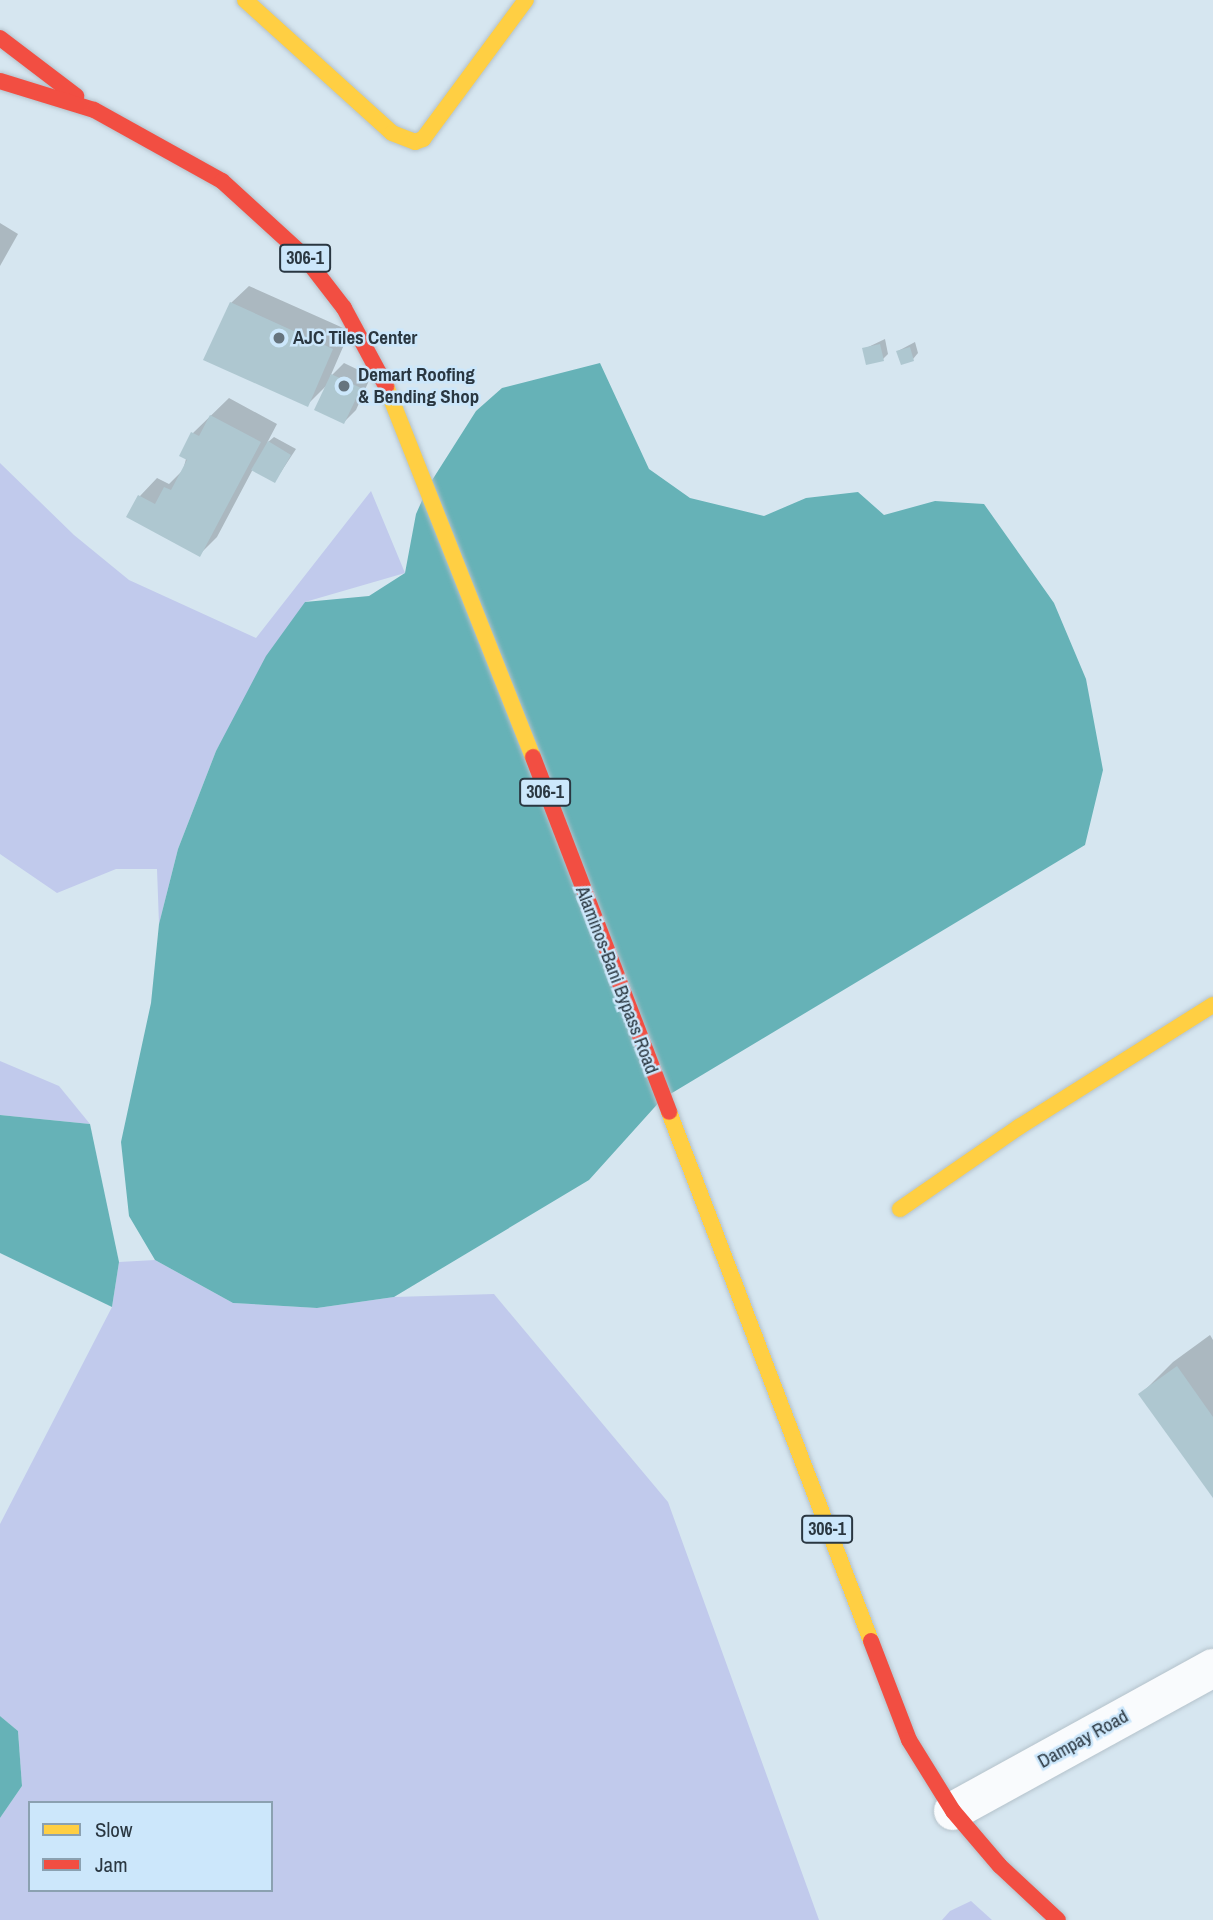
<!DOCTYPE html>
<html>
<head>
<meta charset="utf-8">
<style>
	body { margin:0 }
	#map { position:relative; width:1213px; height:1920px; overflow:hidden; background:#d6e6f0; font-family:"Archivo Narrow",sans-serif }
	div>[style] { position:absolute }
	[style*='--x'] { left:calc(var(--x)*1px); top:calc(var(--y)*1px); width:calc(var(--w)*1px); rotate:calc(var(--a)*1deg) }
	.green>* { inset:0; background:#c1caec }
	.water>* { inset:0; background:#66b2b7 }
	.shadow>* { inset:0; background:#0003 }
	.building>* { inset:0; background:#aec7d0 }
	.roads { filter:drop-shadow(0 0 2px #b4c2cb) drop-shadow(0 0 2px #b4c2cb) }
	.street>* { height:38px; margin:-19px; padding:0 19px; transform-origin:19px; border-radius:19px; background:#f9fbfd }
	.slow>* { height:16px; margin:-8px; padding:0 8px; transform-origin:8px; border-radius:8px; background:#ffcf43 }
	.jam>* { height:16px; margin:-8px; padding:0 8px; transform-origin:8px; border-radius:8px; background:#f24e42 }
	.dots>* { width:19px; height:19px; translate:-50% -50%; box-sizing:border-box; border:4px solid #cce7fb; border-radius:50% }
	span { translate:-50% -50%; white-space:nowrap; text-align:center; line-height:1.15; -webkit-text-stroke:5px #cce7fb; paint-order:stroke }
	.shield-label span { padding:2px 5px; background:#cce7fb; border:2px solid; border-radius:5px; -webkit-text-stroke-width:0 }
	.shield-label { font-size:18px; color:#2a3741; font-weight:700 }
	.poi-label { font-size:19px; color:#2a3741; font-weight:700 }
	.left { translate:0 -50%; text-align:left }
	.street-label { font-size:19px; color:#2a3741 }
	.legend { position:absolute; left:28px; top:1801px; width:245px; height:91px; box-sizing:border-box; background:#cce7fb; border:2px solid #8ba1b1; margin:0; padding:9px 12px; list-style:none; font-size:21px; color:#2a3741 }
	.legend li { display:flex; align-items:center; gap:14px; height:35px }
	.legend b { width:35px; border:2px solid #8ba1b1 }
</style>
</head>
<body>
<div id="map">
	<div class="green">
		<i style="clip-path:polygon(0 463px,74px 535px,129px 580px,256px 638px,371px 491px,405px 573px,305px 602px,216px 751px,178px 849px,159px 924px,157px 869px,116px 869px,57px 893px,0 854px)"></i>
		<i style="clip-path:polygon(0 1061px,59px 1086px,90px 1124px,0 1115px)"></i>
		<i style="clip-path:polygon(evenodd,155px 1260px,233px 1303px,317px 1308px,394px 1297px,494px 1294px,668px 1502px,819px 1920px,0 1920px,0 1818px,22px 1786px,18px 1731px,0 1716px,0 1524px,112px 1307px,119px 1262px,155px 1260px,30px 1803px,271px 1803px,271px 1890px,30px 1890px,30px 1803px)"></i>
		<i style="clip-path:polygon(971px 1901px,992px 1920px,942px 1920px,950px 1911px)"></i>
	</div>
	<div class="water">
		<i style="clip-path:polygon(600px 363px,649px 469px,690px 498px,764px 516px,806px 498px,858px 492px,884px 515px,935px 501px,984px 504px,1054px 603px,1086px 679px,1103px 770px,1085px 845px,662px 1099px,589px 1180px,394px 1297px,317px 1308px,233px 1303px,155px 1260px,129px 1216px,121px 1142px,151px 1003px,159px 924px,178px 849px,216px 751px,266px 656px,305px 602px,369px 596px,405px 573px,416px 514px,429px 485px,476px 411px,502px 388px)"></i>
		<i style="clip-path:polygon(0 1115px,90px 1124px,119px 1262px,112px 1307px,0 1253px)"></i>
		<i style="clip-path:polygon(0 1716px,18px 1731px,22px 1786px,0 1818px)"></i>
	</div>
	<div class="shadow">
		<i style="clip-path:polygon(0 223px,18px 234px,0 266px)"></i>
		<i style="clip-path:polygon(249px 286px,350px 331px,330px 377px,344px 363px,371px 376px,356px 410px,344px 422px,327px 385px,307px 405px,231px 303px)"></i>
		<i style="clip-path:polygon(885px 339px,888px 354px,883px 359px,864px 349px)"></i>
		<i style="clip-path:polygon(915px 342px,918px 353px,913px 359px,898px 351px)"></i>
		<i style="clip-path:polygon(229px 398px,277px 424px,267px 443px,274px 437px,296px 449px,275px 481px,253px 469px,217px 537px,199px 555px,128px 517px,140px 496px,157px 478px,169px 484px,183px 470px,193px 433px)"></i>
		<i style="clip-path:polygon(1210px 1335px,1213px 1340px,1213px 1495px,1141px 1394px,1173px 1362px)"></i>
	</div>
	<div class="building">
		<i style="clip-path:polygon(230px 302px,333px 349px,308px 407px,203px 360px)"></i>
		<i style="clip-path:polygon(880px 344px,884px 361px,866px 365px,862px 348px)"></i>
		<i style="clip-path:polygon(910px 347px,914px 361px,901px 365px,896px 351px)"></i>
		<i style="clip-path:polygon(331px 374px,361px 388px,344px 424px,314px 410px)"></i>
		<i style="clip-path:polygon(210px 415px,261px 442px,200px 557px,126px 517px,138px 495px,155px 504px,164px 487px,171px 490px,187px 460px,179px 456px,191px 432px,199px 436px)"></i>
		<i style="clip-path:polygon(268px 441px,291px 455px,275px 483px,251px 470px)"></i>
		<i style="clip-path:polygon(1177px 1366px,1213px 1417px,1213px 1498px,1138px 1394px)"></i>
	</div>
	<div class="roads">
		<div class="street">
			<i style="--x:953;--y:1811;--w:297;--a:-28.8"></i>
		</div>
		<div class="slow">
			<i style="--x:245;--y:0;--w:198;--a:42.1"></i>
			<i style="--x:392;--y:133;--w:25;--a:21"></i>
			<i style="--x:415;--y:142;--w:9;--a:-21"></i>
			<i style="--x:423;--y:139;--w:173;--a:-53.5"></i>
			<i style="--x:386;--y:386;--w:399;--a:68.4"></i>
			<i style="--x:669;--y:1112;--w:566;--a:69.1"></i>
			<i style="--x:900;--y:1209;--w:145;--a:-34.6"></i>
			<i style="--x:1019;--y:1127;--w:229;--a:-32.2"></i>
		</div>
		<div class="jam">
			<i style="--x:0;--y:38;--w:96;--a:37.3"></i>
			<i style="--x:0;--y:81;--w:98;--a:17.1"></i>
			<i style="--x:94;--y:110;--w:146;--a:29"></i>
			<i style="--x:222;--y:181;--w:110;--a:42.4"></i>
			<i style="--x:303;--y:255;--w:67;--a:52.3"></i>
			<i style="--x:344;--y:308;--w:89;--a:61.7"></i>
			<i style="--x:533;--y:757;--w:380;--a:69"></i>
			<i style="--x:871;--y:1641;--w:106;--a:69"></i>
			<i style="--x:909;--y:1740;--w:84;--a:58.2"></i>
			<i style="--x:953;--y:1811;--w:72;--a:49.5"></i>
			<i style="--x:1000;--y:1866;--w:79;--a:43"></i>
		</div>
	</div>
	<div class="dots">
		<i style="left:279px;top:338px;background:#66747e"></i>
		<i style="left:344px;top:386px;background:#66747e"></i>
	</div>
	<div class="shield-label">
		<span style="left:305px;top:258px">306-1</span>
		<span style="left:545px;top:792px">306-1</span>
		<span style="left:827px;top:1529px">306-1</span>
	</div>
	<div class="poi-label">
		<span class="left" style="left:293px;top:338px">AJC Tiles Center</span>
		<span class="left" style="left:358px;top:386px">Demart Roofing<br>&amp; Bending Shop</span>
	</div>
	<div class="street-label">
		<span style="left:617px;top:980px;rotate:69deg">Alaminos-Bani Bypass Road</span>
		<span style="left:1083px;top:1739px;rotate:-29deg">Dampay Road</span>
	</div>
	<ul class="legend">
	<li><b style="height:9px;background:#ffcf43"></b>Slow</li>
	<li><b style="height:9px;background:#f24e42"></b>Jam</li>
	</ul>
</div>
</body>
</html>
